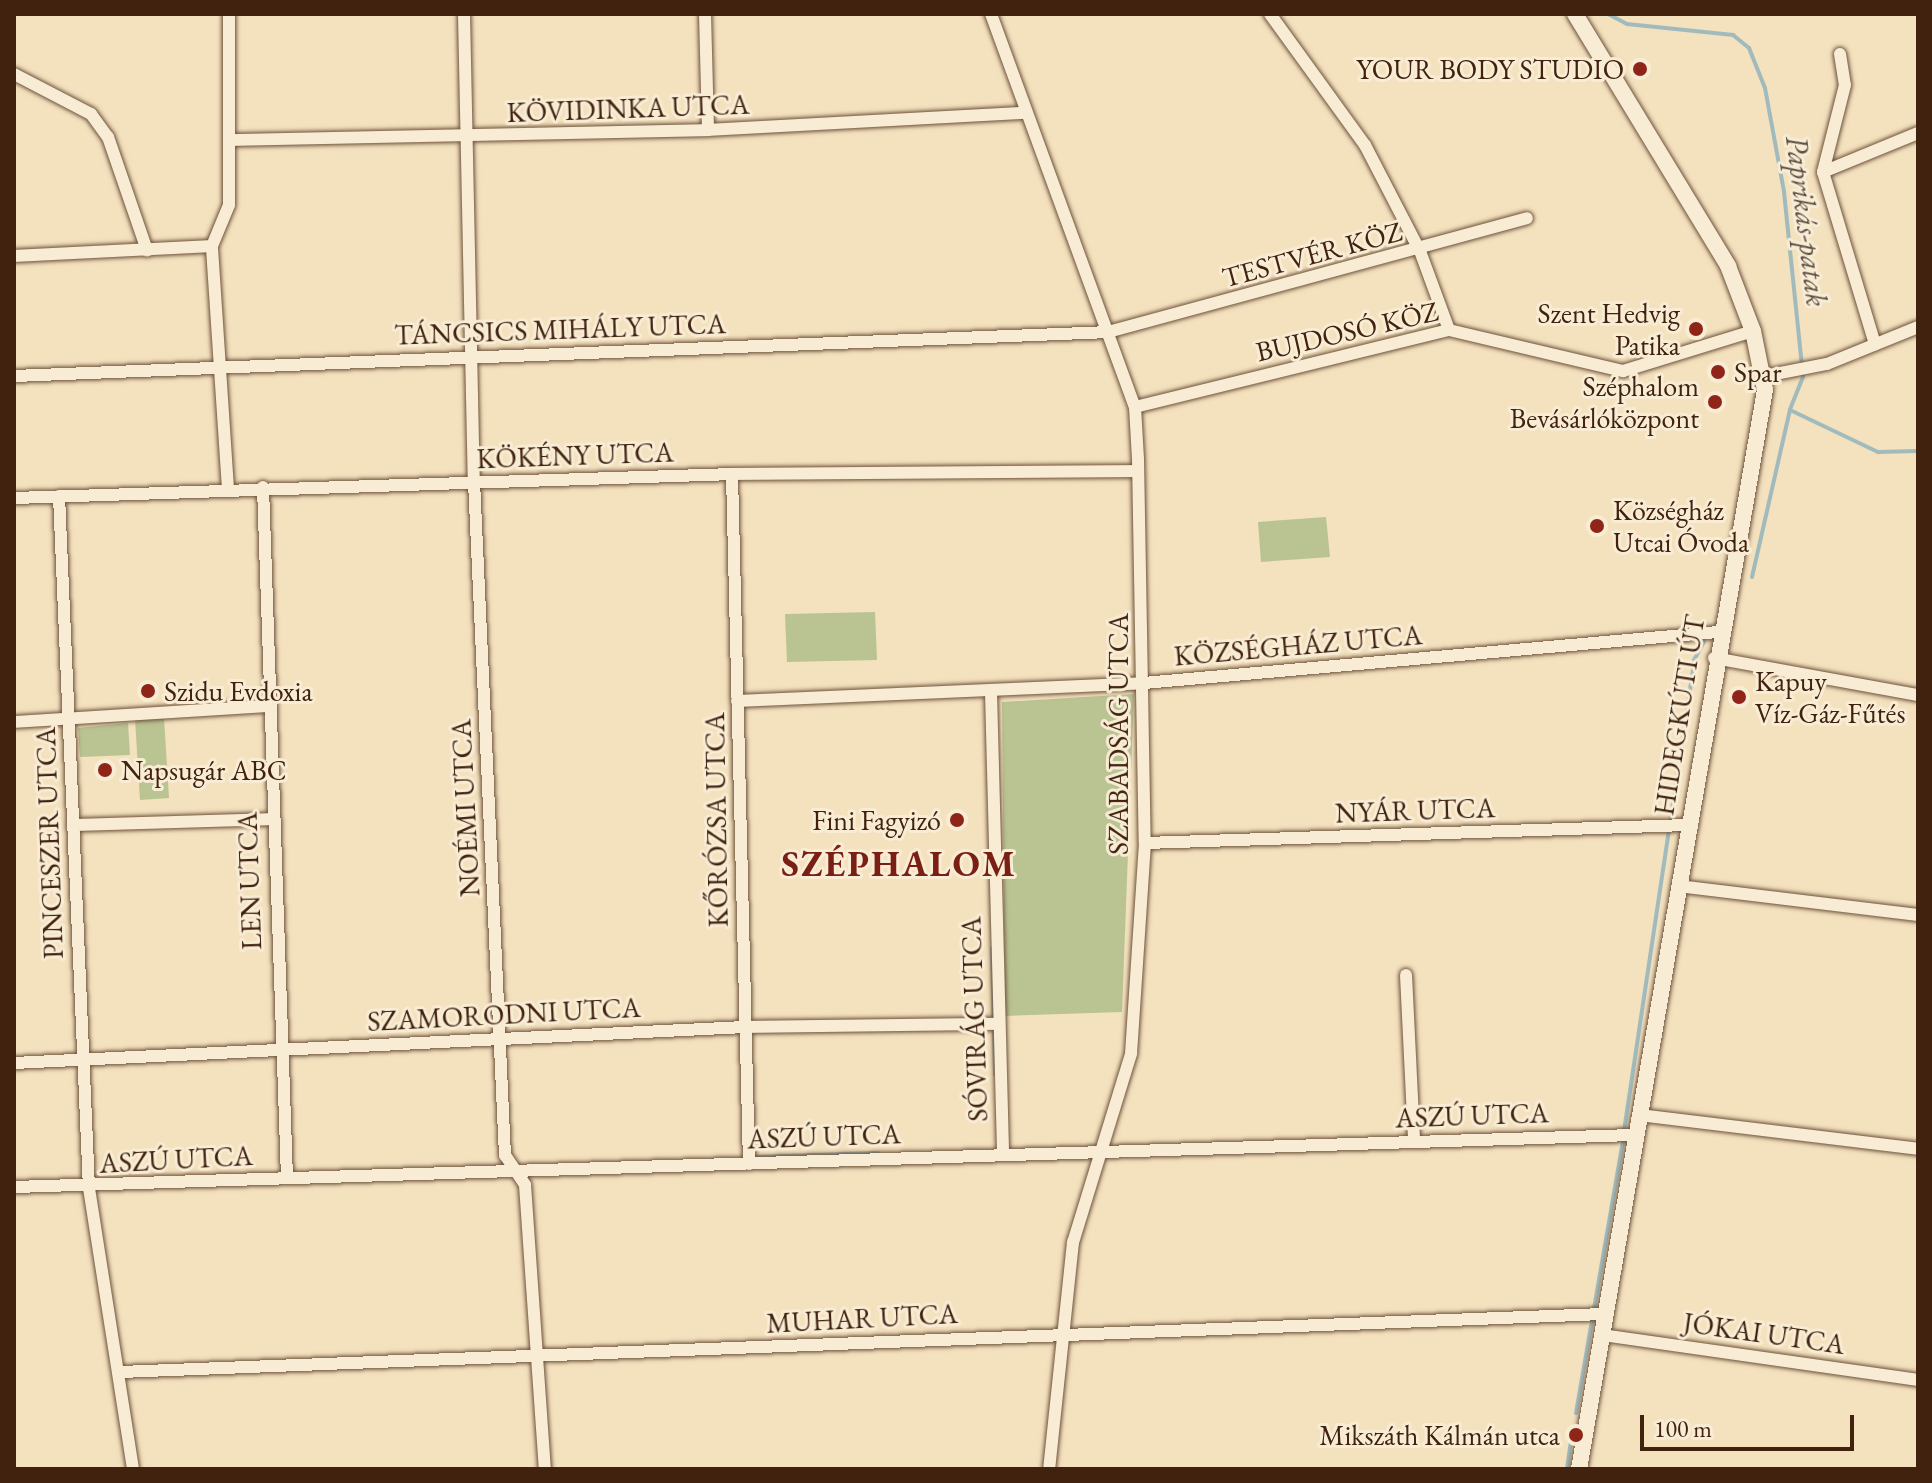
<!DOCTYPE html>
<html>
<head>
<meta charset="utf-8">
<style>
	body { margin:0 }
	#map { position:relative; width:1932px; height:1483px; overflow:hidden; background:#f4e1be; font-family:"EB Garamond",serif }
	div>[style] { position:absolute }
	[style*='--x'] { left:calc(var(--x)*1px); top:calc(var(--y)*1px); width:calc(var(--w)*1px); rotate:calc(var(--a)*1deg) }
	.green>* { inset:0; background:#bac392 }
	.stream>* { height:4px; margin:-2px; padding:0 2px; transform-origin:2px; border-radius:2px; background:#a1bbbd }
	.roads { filter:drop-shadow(0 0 2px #6d523b) drop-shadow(0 0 2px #6d523b) }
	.minor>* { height:12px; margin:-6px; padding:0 6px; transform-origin:6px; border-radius:6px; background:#f8ecd5 }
	.secondary>* { height:16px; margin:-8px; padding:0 8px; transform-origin:8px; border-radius:8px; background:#f8ecd5 }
	.dots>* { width:22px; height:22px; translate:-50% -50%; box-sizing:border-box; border:4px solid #f8ecd5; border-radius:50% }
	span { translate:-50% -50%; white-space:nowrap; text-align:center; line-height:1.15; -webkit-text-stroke:6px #f8ecd5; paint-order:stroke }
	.poi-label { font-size:28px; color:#40220f }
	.right { translate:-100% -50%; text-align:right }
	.left { translate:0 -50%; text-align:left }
	.street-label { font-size:28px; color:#40220f }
	.water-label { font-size:30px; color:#5d5043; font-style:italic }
	.district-label { font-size:36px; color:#7a1f14; font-weight:700; letter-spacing:2px }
	.frame { position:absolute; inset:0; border:16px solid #40220f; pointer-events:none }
	.scale { position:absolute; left:1640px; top:1415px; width:214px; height:36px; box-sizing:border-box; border:4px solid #40220f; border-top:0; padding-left:10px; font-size:24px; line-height:28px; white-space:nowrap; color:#40220f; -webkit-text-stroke:6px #f8ecd5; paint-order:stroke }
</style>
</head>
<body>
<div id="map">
	<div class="green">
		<i style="clip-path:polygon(1326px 517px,1330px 557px,1261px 562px,1258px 522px)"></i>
		<i style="clip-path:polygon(875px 612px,877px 660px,787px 662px,785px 614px)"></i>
		<i style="clip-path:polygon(1134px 694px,1122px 1012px,1005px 1016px,1002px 702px)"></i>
		<i style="clip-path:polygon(164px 718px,169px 798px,140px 800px,135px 719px)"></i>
		<i style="clip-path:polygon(128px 723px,130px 755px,80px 757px,78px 728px)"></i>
	</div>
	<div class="stream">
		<i style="--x:1608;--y:14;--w:21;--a:28"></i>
		<i style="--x:1627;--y:24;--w:107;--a:5.9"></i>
		<i style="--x:1733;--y:35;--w:21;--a:39"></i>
		<i style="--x:1749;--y:48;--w:43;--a:68.2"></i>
		<i style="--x:1765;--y:88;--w:106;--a:79.6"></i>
		<i style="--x:1784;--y:192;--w:186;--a:84.1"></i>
		<i style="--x:1803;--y:377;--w:35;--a:112"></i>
		<i style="--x:1790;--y:410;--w:98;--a:25.5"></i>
		<i style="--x:1878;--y:452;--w:40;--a:-1.4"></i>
		<i style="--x:1752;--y:577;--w:171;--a:-77.2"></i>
		<i style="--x:992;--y:948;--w:127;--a:88.6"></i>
		<i style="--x:1624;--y:1131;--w:476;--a:-81.5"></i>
		<i style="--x:1694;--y:660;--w:21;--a:-61"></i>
		<i style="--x:756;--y:1157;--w:122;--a:-1.9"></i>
		<i style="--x:1576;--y:1413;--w:277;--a:-80.2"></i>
		<i style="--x:1567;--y:1469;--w:27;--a:-82"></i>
	</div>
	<div class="roads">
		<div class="minor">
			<i style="--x:464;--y:14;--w:467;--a:88.8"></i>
			<i style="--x:474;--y:481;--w:675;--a:87.37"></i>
			<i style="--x:505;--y:1155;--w:36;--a:56"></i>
			<i style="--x:525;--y:1185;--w:285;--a:86"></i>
			<i style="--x:705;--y:14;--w:116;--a:88.5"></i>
			<i style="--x:991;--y:14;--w:419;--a:69.9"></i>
			<i style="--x:1135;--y:407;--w:52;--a:86.7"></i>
			<i style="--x:1138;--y:459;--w:384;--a:89"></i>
			<i style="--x:1145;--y:843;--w:211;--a:93.8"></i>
			<i style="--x:1131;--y:1054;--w:197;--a:107.1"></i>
			<i style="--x:1073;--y:1242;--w:228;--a:96"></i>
			<i style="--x:1270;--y:14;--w:162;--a:54.1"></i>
			<i style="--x:1365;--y:145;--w:119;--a:62.6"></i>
			<i style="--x:1420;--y:251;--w:84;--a:69.8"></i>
			<i style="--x:1840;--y:54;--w:31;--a:81"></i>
			<i style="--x:1845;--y:85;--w:90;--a:104.2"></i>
			<i style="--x:1823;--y:172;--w:180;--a:73.2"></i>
			<i style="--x:14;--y:74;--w:87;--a:27.5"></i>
			<i style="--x:91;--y:114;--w:29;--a:54"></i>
			<i style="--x:108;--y:137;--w:120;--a:71"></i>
			<i style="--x:233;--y:140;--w:475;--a:-1.2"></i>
			<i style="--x:708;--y:130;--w:316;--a:-3.1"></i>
			<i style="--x:1823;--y:172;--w:103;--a:-22.3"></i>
			<i style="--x:14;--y:256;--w:198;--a:-2.9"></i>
			<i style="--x:14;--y:376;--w:1095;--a:-2.3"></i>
			<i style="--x:1108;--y:332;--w:434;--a:-15.2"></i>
			<i style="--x:1765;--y:376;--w:63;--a:-11"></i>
			<i style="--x:1827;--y:364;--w:98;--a:-22.1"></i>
			<i style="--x:1135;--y:407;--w:323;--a:-13.8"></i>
			<i style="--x:1449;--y:330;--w:179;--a:13.3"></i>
			<i style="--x:1623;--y:371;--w:136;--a:-17.1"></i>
			<i style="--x:732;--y:474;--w:690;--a:88.59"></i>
			<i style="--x:263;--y:487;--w:690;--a:88.01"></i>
			<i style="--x:228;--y:489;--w:244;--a:-93.8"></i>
			<i style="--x:212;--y:246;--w:44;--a:-67.5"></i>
			<i style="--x:229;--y:205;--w:191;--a:-90"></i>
			<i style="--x:59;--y:496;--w:693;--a:87.52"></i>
			<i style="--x:89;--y:1188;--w:284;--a:81.1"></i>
			<i style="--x:14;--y:498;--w:718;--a:-1.91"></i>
			<i style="--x:732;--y:474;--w:406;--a:-0.4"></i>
			<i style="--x:1714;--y:658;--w:207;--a:10.3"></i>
			<i style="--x:991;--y:692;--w:461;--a:88.5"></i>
			<i style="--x:737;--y:701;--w:407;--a:-2.5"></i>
			<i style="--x:1144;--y:683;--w:576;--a:-5.08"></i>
			<i style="--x:14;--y:722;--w:256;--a:-3.6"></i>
			<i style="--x:73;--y:825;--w:197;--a:-1.7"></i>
			<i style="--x:1145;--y:843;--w:542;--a:-1.9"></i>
			<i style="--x:1678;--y:886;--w:242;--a:6.9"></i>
			<i style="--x:1406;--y:975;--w:166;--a:87.2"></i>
			<i style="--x:14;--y:1063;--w:733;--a:-2.82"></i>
			<i style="--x:746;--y:1027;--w:250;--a:-0.7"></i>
			<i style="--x:1639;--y:1115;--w:281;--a:6.9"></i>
			<i style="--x:14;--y:1187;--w:1623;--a:-1.84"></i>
			<i style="--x:1602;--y:1335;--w:319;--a:8.1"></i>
			<i style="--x:120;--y:1372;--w:1487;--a:-2.24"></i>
		</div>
		<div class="secondary">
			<i style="--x:1575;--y:14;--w:295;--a:58.7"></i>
			<i style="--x:1728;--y:266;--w:70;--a:69"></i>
			<i style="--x:1753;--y:331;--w:60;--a:78.5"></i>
			<i style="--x:1765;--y:390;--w:1095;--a:99.78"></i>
		</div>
	</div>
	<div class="dots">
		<i style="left:1640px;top:69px;background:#8f2418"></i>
		<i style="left:1696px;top:329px;background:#8f2418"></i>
		<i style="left:1718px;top:372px;background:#8f2418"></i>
		<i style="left:1715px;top:402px;background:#8f2418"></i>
		<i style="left:1597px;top:526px;background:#8f2418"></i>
		<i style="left:148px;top:691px;background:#8f2418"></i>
		<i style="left:1739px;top:697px;background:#8f2418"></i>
		<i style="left:105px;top:770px;background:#8f2418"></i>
		<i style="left:957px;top:820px;background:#8f2418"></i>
		<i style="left:1576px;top:1435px;background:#8f2418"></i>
	</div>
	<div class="poi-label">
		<span class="right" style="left:1624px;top:69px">YOUR BODY STUDIO</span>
		<span class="right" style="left:1680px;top:329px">Szent Hedvig<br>Patika</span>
		<span class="left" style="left:1734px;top:372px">Spar</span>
		<span class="right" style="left:1699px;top:402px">Széphalom<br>Bevásárlóközpont</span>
		<span class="left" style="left:1613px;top:526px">Községház<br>Utcai Óvoda</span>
		<span class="left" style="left:1755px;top:697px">Kapuy<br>Víz-Gáz-Fűtés</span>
		<span class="left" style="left:164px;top:691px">Szidu Evdoxia</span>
		<span class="left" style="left:121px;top:770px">Napsugár ABC</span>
		<span class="right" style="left:941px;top:820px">Fini Fagyizó</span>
		<span class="right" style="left:1560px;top:1435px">Mikszáth Kálmán utca</span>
	</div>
	<div class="street-label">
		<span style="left:628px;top:108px;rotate:-2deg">KÖVIDINKA UTCA</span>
		<span style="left:1312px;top:254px;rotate:-15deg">TESTVÉR KÖZ</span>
		<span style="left:560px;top:329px;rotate:-2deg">TÁNCSICS MIHÁLY UTCA</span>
		<span style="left:1347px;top:331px;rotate:-13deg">BUJDOSÓ KÖZ</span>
		<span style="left:575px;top:455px;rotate:-2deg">KÖKÉNY UTCA</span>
		<span style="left:1298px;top:645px;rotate:-5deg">KÖZSÉGHÁZ UTCA</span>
		<span style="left:1679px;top:715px;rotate:-81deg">HIDEGKÚTI ÚT</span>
		<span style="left:1118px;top:734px;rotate:-90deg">SZABADSÁG UTCA</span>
		<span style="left:465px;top:808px;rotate:-93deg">NOÉMI UTCA</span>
		<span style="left:1415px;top:810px;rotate:-2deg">NYÁR UTCA</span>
		<span style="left:716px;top:820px;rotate:-91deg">KŐRÓZSA UTCA</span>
		<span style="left:49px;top:843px;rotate:-92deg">PINCESZER UTCA</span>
		<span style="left:249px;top:881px;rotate:-92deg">LEN UTCA</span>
		<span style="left:504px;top:1014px;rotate:-3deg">SZAMORODNI UTCA</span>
		<span style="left:974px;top:1019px;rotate:-92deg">SÓVIRÁG UTCA</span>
		<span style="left:1472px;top:1115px;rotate:-2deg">ASZÚ UTCA</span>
		<span style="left:824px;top:1136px;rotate:-2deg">ASZÚ UTCA</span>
		<span style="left:176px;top:1159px;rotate:-3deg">ASZÚ UTCA</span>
		<span style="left:862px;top:1318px;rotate:-3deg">MUHAR UTCA</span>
		<span style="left:1764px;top:1333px;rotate:8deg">JÓKAI UTCA</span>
	</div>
	<div class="water-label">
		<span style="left:1806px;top:221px;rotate:83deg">Paprikás-patak</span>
	</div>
	<div class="district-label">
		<span style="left:899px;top:864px">SZÉPHALOM</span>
	</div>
	<div class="frame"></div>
	<div class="scale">100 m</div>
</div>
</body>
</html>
